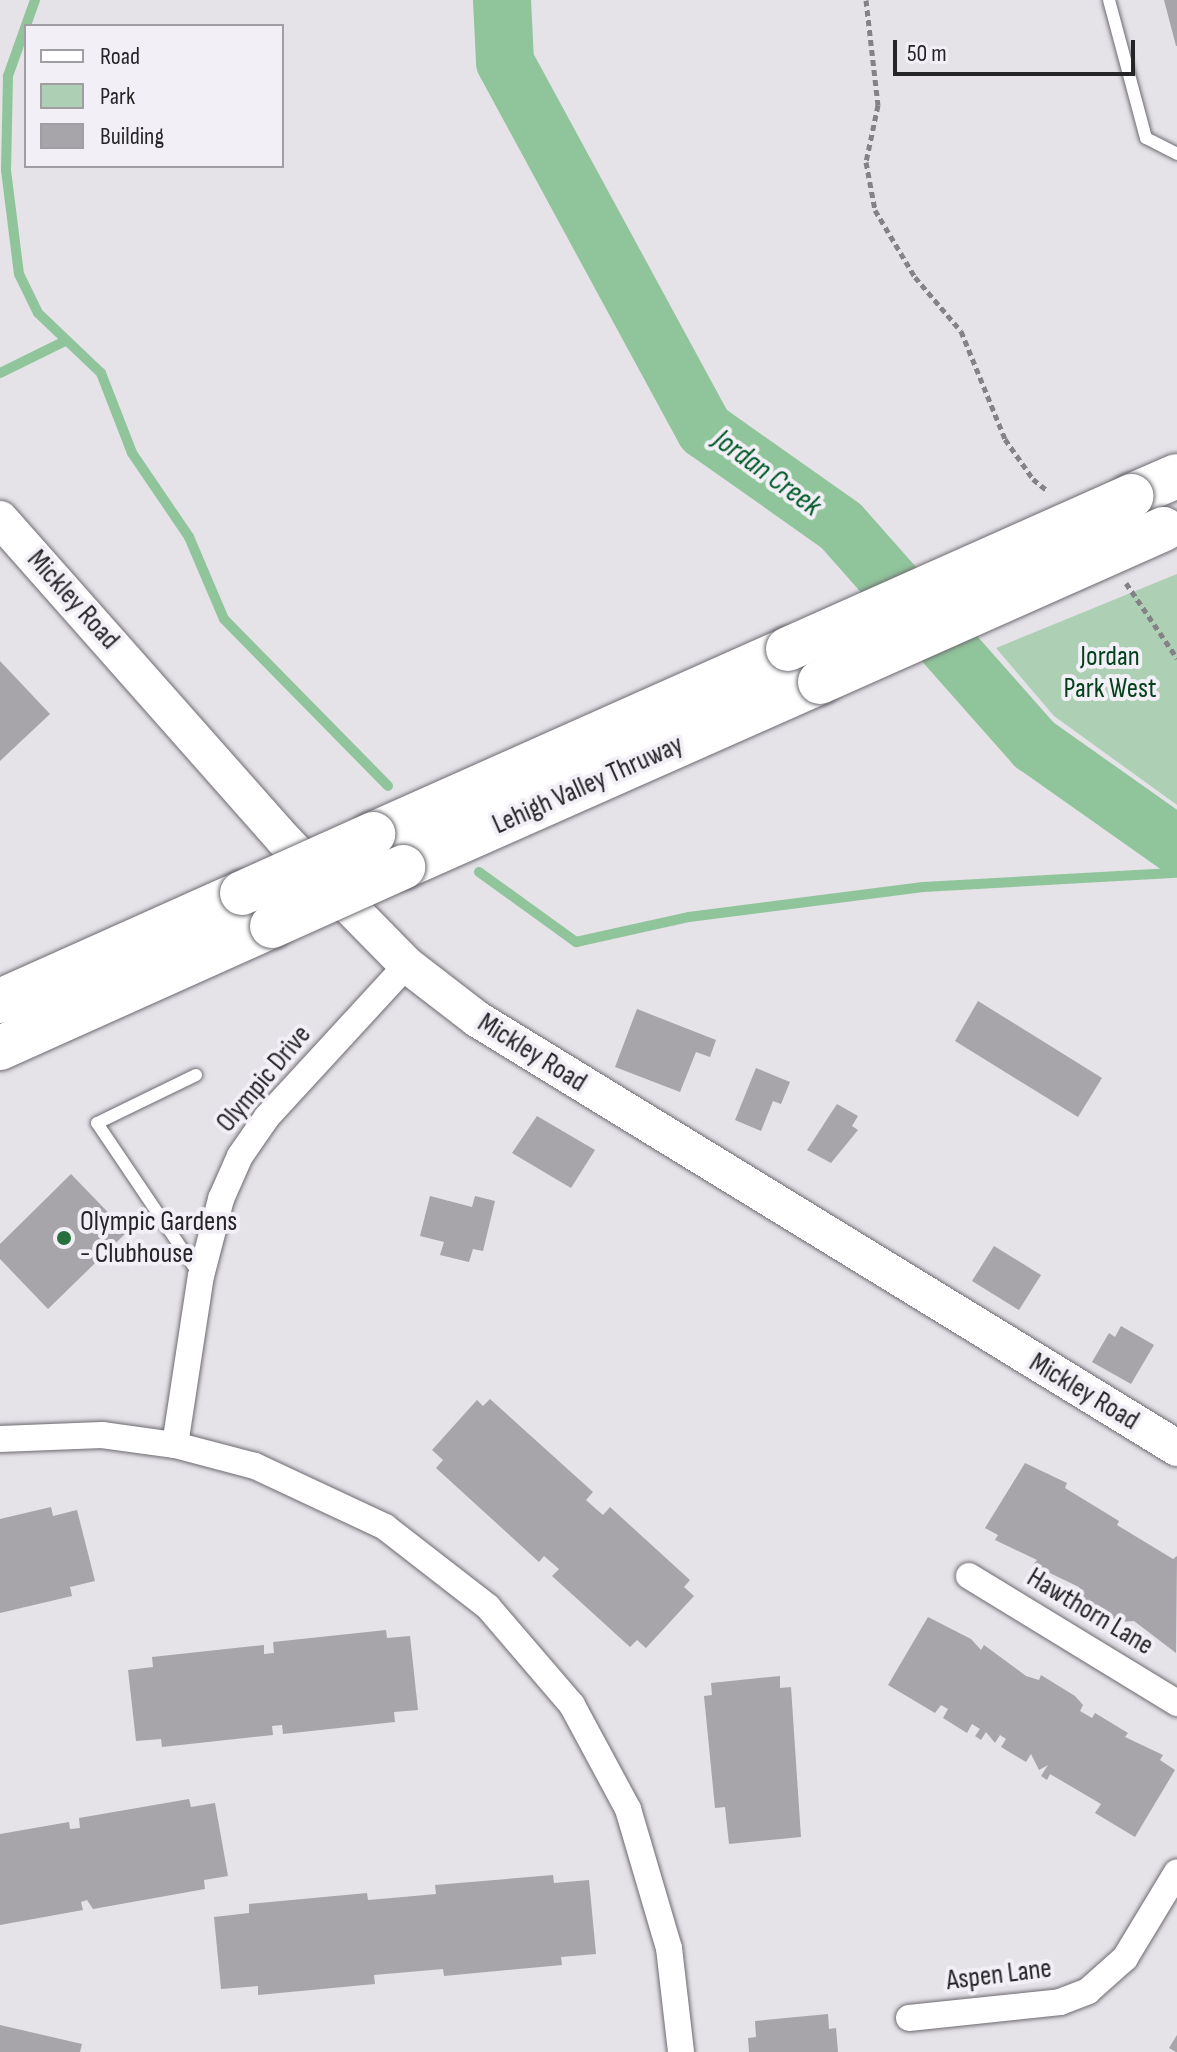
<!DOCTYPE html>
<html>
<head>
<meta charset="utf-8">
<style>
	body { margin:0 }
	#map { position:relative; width:1177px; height:2052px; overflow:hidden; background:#e5e2e8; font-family:"Sofia Sans Condensed",sans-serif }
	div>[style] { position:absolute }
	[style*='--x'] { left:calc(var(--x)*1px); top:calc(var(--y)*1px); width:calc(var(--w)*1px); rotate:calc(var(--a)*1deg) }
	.green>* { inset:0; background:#add0b4 }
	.stream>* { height:10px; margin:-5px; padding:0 5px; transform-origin:5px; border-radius:5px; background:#90c49b }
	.river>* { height:58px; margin:-29px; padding:0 29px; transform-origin:29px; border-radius:29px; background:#90c49b }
	.building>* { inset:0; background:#a7a4aa }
	.path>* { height:5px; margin-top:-2.5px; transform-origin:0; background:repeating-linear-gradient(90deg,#848286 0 6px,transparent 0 10px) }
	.roads { filter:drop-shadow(0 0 2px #6d6a70) drop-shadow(0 0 2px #6d6a70) }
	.lane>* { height:12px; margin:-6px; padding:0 6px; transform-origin:6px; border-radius:6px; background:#fff }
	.street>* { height:26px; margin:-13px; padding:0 13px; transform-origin:13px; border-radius:13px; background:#fff }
	.secondary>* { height:36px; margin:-18px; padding:0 18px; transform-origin:18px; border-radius:18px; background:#fff }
	.highway>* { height:44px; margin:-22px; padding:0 22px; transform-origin:22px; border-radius:22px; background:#fff }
	.bridges { filter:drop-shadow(0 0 2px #6d6a70) drop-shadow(0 0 2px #6d6a70) }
	.highway-bridge>* { height:44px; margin:-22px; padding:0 22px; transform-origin:22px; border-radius:22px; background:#fff }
	.dots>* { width:22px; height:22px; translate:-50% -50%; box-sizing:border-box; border:4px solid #f2eff6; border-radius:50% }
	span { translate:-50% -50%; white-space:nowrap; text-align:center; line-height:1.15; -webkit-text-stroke:8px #f2eff6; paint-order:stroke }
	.street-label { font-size:28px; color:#252426 }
	.park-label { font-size:28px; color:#03411c }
	.poi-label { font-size:28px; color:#252426 }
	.left { translate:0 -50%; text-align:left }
	.water-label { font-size:30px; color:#015927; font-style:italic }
	.legend { position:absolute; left:24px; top:24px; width:260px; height:144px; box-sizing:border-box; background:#f2eff6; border:2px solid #a09ea3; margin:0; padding:10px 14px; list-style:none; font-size:24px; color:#252426 }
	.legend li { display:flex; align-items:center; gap:16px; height:40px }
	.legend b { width:40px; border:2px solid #a09ea3 }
	.scale { position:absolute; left:893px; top:40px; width:242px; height:36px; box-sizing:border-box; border:4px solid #252426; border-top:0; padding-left:10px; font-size:24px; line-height:28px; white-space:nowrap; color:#252426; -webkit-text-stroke:6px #f2eff6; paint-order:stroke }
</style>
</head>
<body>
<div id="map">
	<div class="green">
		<i style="clip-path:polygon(1177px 574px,1177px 805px,1054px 716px,996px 648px)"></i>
	</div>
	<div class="stream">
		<i style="--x:35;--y:0;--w:81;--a:109.6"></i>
		<i style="--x:8;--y:76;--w:94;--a:91.2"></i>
		<i style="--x:6;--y:170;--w:105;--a:82.9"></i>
		<i style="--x:19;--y:274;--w:43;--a:64"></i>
		<i style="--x:38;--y:313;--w:87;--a:43.6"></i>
		<i style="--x:101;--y:373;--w:86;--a:68.8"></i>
		<i style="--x:132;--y:453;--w:102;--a:55.8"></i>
		<i style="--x:189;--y:537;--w:89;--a:66.9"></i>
		<i style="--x:224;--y:619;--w:234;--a:45.5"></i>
		<i style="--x:0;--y:373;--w:72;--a:-26.2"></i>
		<i style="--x:479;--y:872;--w:120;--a:35.8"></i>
		<i style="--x:576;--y:942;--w:116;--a:-12.5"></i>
		<i style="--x:689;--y:917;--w:236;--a:-7.3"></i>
		<i style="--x:923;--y:887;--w:254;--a:-3.2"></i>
	</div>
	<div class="river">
		<i style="--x:502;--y:0;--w:62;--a:87.2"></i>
		<i style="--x:505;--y:62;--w:419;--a:61.5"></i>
		<i style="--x:705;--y:430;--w:166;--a:35.2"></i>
		<i style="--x:841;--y:526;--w:293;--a:48.5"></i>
		<i style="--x:1035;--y:745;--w:174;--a:35.2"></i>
	</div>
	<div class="building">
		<i style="clip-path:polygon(1164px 0,1177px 0,1177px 46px,1176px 46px)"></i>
		<i style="clip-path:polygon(0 661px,50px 714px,0 761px)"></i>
		<i style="clip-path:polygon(978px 1001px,1102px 1078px,1078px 1117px,955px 1041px)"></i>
		<i style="clip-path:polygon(637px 1009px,716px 1040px,710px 1057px,696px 1052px,680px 1092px,615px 1067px)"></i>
		<i style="clip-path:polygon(756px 1068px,790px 1082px,781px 1104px,773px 1101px,761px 1131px,735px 1120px)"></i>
		<i style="clip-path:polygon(837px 1104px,858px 1116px,852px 1126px,858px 1130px,831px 1163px,807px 1150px)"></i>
		<i style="clip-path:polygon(537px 1116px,595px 1150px,571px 1188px,512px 1153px)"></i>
		<i style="clip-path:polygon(71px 1174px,127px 1232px,48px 1309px,0 1259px,0 1244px)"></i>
		<i style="clip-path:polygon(430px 1196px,472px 1207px,475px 1196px,495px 1201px,483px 1251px,473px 1249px,469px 1262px,440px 1255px,444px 1242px,420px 1236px)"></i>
		<i style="clip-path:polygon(994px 1246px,1041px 1275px,1019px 1310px,972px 1281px)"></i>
		<i style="clip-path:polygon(1121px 1326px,1154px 1345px,1131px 1384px,1092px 1362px,1109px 1333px,1115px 1337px)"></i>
		<i style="clip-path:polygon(490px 1399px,593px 1492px,586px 1500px,596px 1509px,603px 1515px,610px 1507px,690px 1580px,684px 1587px,694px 1596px,646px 1648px,637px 1640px,630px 1647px,552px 1576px,559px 1569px,544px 1556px,539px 1562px,436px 1468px,443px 1460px,432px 1450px,477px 1400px,483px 1406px)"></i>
		<i style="clip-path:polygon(1025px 1463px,1067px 1483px,1065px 1488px,1119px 1521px,1117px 1525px,1173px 1559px,1177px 1556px,1176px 1653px,1134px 1621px,1119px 1622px,1086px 1602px,1079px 1587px,1033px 1565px,1037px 1560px,995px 1540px,998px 1535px,985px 1528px)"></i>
		<i style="clip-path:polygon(51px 1507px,53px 1516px,77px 1510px,95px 1581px,70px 1587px,72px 1596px,0 1613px,0 1519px)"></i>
		<i style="clip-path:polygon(928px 1617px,971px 1639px,981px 1650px,984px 1645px,1026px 1676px,1039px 1680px,1041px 1675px,1075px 1696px,1083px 1705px,1080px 1711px,1092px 1718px,1095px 1713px,1128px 1733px,1125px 1737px,1163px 1755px,1160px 1760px,1175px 1770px,1135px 1837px,1095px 1813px,1101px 1804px,1050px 1774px,1047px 1780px,1041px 1776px,1048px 1765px,1039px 1770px,1031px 1754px,1026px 1762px,1001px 1747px,1006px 1739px,1000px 1735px,995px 1743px,986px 1732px,981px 1740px,975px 1736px,980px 1729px,972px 1724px,967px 1733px,943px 1718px,948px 1709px,941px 1705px,935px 1713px,888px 1685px)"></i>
		<i style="clip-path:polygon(386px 1630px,387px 1638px,410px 1636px,418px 1710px,394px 1712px,395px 1722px,283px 1734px,282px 1725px,272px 1726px,273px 1735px,162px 1747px,161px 1739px,136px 1741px,128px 1670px,153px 1667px,152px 1657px,264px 1645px,264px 1654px,274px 1653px,273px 1642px)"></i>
		<i style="clip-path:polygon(780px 1676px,780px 1688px,791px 1687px,801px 1837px,729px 1844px,725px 1807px,715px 1808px,704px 1696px,712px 1695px,711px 1683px)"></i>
		<i style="clip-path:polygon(189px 1799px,191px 1807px,215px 1803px,228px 1876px,204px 1880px,205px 1889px,93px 1909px,87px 1900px,81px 1902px,83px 1910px,0 1925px,0 1834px,69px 1822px,70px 1829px,80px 1828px,79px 1818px)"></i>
		<i style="clip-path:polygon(553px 1875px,554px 1883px,589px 1880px,596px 1954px,561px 1957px,562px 1965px,444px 1976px,443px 1969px,374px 1975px,375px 1984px,258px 1995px,258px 1986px,221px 1989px,214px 1917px,249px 1913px,249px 1904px,367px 1893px,368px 1900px,403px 1897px,436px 1894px,435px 1885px)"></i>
		<i style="clip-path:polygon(828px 2014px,829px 2029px,836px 2028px,838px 2052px,749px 2052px,748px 2038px,756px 2037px,755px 2021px)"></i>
		<i style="clip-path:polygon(0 2025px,82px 2044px,80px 2052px,0 2052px)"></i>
		<i style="clip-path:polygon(1177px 2035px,1177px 2052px,1176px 2052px,1169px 2048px)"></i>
	</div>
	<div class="path">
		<i style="--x:866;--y:0;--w:106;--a:83.5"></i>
		<i style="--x:878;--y:105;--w:58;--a:101.9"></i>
		<i style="--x:866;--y:162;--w:49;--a:79.4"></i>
		<i style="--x:875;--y:210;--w:78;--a:59.2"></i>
		<i style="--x:915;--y:277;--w:71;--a:49.6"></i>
		<i style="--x:961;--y:331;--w:117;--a:67.8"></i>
		<i style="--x:1005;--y:439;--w:49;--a:55"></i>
		<i style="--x:1033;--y:479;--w:19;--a:39"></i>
		<i style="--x:1126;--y:583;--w:91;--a:55.8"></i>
	</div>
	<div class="roads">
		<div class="lane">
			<i style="--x:1109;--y:0;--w:143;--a:75"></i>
			<i style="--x:1146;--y:138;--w:35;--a:27"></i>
			<i style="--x:196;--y:1075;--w:110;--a:154.1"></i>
			<i style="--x:97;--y:1123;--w:182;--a:56"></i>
		</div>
		<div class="street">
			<i style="--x:0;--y:1439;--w:102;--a:-2.2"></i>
			<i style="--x:102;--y:1435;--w:74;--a:7.8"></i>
			<i style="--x:175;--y:1445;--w:83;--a:14.7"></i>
			<i style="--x:255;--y:1466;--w:144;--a:25.1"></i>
			<i style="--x:385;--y:1527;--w:130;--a:37.8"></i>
			<i style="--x:488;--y:1607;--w:129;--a:49.4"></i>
			<i style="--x:572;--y:1705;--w:118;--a:61.7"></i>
			<i style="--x:628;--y:1809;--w:145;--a:73.6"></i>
			<i style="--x:669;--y:1948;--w:105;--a:83.4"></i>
			<i style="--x:175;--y:1445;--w:171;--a:-81.3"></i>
			<i style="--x:201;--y:1276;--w:80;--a:-75.4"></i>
			<i style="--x:221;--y:1199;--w:47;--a:-66.2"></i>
			<i style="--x:240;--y:1156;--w:47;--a:-55.3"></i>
			<i style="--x:267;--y:1117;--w:207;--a:-47.4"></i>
			<i style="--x:969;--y:1576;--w:244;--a:31.4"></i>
			<i style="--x:909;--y:2018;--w:152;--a:-6"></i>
			<i style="--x:1060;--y:2002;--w:30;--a:-21"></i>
			<i style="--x:1088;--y:1991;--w:50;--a:-41.7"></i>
			<i style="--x:1125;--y:1958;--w:100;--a:-58.8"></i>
		</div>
		<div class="secondary">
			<i style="--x:0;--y:519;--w:430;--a:48.5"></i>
			<i style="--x:285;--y:841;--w:174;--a:45.5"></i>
			<i style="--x:407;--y:965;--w:88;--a:37.6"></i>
			<i style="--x:477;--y:1019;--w:821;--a:31.5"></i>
		</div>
		<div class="highway">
			<i style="--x:1131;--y:496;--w:50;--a:-23.5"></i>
			<i style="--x:373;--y:834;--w:454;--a:-24"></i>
			<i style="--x:403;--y:867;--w:456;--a:-23.9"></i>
			<i style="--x:0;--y:1001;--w:265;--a:-24.1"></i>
			<i style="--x:0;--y:1048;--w:298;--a:-24.2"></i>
		</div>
	</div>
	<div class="bridges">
		<div class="highway-bridge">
			<i style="--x:788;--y:649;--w:376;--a:-24"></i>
			<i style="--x:820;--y:682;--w:376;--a:-24"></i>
			<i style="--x:242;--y:893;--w:144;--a:-24.2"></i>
			<i style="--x:272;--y:926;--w:144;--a:-24.2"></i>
		</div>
	</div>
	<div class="dots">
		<i style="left:64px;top:1238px;background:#27703e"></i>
	</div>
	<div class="street-label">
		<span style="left:73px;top:600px;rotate:48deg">Mickley Road</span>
		<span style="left:588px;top:785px;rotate:-24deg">Lehigh Valley Thruway</span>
		<span style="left:532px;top:1053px;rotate:32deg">Mickley Road</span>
		<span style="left:264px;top:1079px;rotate:-50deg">Olympic Drive</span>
		<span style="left:1084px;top:1392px;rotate:31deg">Mickley Road</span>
		<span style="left:1090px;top:1612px;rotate:31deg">Hawthorn Lane</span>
		<span style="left:999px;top:1975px;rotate:-7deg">Aspen Lane</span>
	</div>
	<div class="park-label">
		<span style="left:1110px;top:673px">Jordan<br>Park West</span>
	</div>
	<div class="poi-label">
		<span class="left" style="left:80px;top:1238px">Olympic Gardens<br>- Clubhouse</span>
	</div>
	<div class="water-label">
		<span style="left:767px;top:473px;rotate:36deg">Jordan Creek</span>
	</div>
	<ul class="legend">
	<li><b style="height:10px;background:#fff"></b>Road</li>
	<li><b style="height:22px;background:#add0b4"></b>Park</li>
	<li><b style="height:22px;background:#a7a4aa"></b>Building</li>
	</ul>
	<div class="scale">50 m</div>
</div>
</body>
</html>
